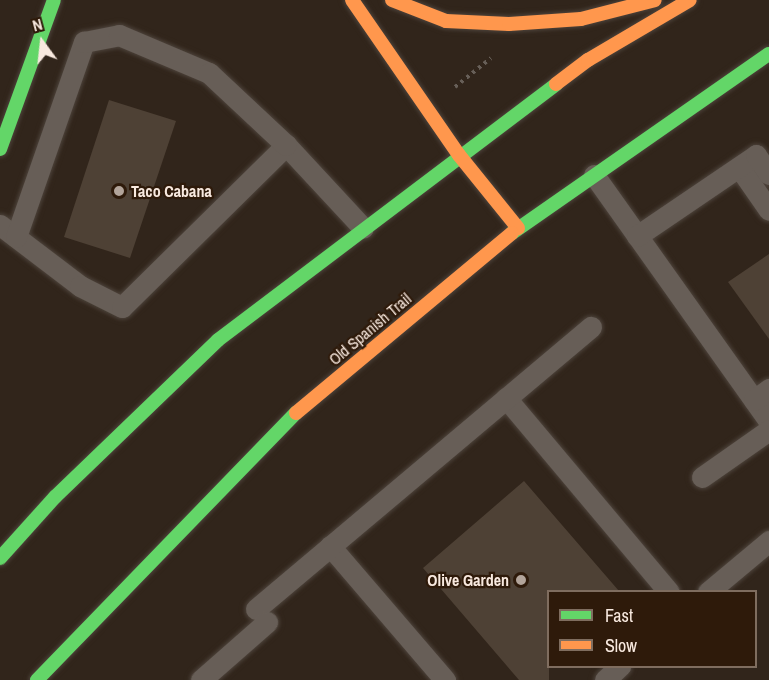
<!DOCTYPE html>
<html>
<head>
<meta charset="utf-8">
<style>
	body { margin:0 }
	#map { position:relative; width:769px; height:680px; overflow:hidden; background:#31251b; font-family:"Archivo Narrow",sans-serif }
	div>[style] { position:absolute }
	[style*='--x'] { left:calc(var(--x)*1px); top:calc(var(--y)*1px); width:calc(var(--w)*1px); rotate:calc(var(--a)*1deg) }
	.building>* { inset:0; background:#4e4135 }
	.path>* { height:4px; margin-top:-2px; transform-origin:0; background:repeating-linear-gradient(90deg,#675f58 0 3px,transparent 0 7.5px) }
	.roads { filter:drop-shadow(0 0 2px #4d433b) drop-shadow(0 0 2px #4d433b) }
	.lane>* { height:21px; margin:-10.5px; padding:0 10.5px; transform-origin:10.5px; border-radius:10.5px; background:#675e57 }
	.fast>* { height:14px; margin:-7px; padding:0 7px; transform-origin:7px; border-radius:7px; background:#63d668 }
	.slow>* { height:14px; margin:-7px; padding:0 7px; transform-origin:7px; border-radius:7px; background:#ff974d }
	.dots>* { width:16px; height:16px; translate:-50% -50%; box-sizing:border-box; border:3px solid #2e1a0a; border-radius:50% }
	span { translate:-50% -50%; white-space:nowrap; text-align:center; line-height:1.15; -webkit-text-stroke:4.5px #2e1a0a; paint-order:stroke }
	.poi-label { font-size:16px; color:#f8e9df; font-weight:700 }
	.left { translate:0 -50%; text-align:left }
	.right { translate:-100% -50%; text-align:right }
	.street-label { font-size:16px; color:#f8e9df }
	.legend { position:absolute; left:547px; top:590px; width:210px; height:78px; box-sizing:border-box; background:#2e1a0a; border:2px solid #7f6d5f; margin:0; padding:8px 10px; list-style:none; font-size:18px; color:#f8e9df }
	.legend li { display:flex; align-items:center; gap:12px; height:30px }
	.legend b { width:30px; border:2px solid #7f6d5f }
	.north { position:absolute; left:12px; top:12px; width:60px; height:60px; -webkit-text-stroke:4px #2e1a0a; paint-order:stroke; rotate:345deg; font-size:16px; font-weight:700; line-height:24px; text-align:center; color:#f8e9df }
	.north::after { content:''; display:block; margin:auto; width:21px; height:27px; background:#f8e9df; clip-path:polygon(50% 0,100% 100%,50% 72%,0 100%) }
</style>
</head>
<body>
<div id="map">
	<div class="building">
		<i style="clip-path:polygon(109px 100px,176px 121px,130px 258px,64px 237px)"></i>
		<i style="clip-path:polygon(769px 254px,769px 339px,728px 282px)"></i>
		<i style="clip-path:polygon(524px 481px,619px 591px,549px 591px,549px 680px,519px 680px,423px 568px)"></i>
	</div>
	<div class="path">
		<i style="--x:455;--y:87;--w:46;--a:-38.9"></i>
	</div>
	<div class="roads">
		<div class="lane">
			<i style="--x:739;--y:167;--w:52;--a:55.1"></i>
			<i style="--x:594;--y:175;--w:302;--a:54.6"></i>
			<i style="--x:0;--y:225;--w:101;--a:37.3"></i>
			<i style="--x:80;--y:286;--w:47;--a:26.6"></i>
			<i style="--x:122;--y:307;--w:231;--a:-44.6"></i>
			<i style="--x:286;--y:145;--w:113;--a:47.1"></i>
			<i style="--x:637;--y:236;--w:144;--a:-34.2"></i>
			<i style="--x:756;--y:155;--w:23;--a:56"></i>
			<i style="--x:16;--y:237;--w:207;--a:-70.8"></i>
			<i style="--x:84;--y:42;--w:36;--a:-11"></i>
			<i style="--x:119;--y:35;--w:98;--a:22.9"></i>
			<i style="--x:209;--y:73;--w:105;--a:43.1"></i>
			<i style="--x:506;--y:398;--w:253;--a:50"></i>
			<i style="--x:754;--y:400;--w:19;--a:-36"></i>
			<i style="--x:702;--y:477;--w:82;--a:-35"></i>
			<i style="--x:330;--y:546;--w:177;--a:49.4"></i>
			<i style="--x:708;--y:592;--w:80;--a:-39.9"></i>
			<i style="--x:256;--y:609;--w:438;--a:-40.1"></i>
			<i style="--x:201;--y:680;--w:88;--a:-41.3"></i>
			<i style="--x:605;--y:680;--w:21;--a:-43"></i>
		</div>
		<div class="fast">
			<i style="--x:0;--y:149;--w:158;--a:-70.1"></i>
			<i style="--x:512;--y:233;--w:313;--a:-34.9"></i>
			<i style="--x:0;--y:558;--w:82;--a:-48"></i>
			<i style="--x:55;--y:497;--w:226;--a:-43.9"></i>
			<i style="--x:218;--y:340;--w:424;--a:-37.1"></i>
			<i style="--x:37;--y:680;--w:372;--a:-45.9"></i>
		</div>
		<div class="slow">
			<i style="--x:352;--y:0;--w:188;--a:55.4"></i>
			<i style="--x:459;--y:155;--w:94;--a:51.1"></i>
			<i style="--x:392;--y:0;--w:58;--a:21.3"></i>
			<i style="--x:446;--y:21;--w:63;--a:2.7"></i>
			<i style="--x:509;--y:24;--w:72;--a:-4"></i>
			<i style="--x:581;--y:19;--w:76;--a:-14.4"></i>
			<i style="--x:556;--y:84;--w:40;--a:-37"></i>
			<i style="--x:588;--y:60;--w:118;--a:-30.5"></i>
			<i style="--x:296;--y:413;--w:281;--a:-39.8"></i>
		</div>
	</div>
	<div class="dots">
		<i style="left:119px;top:191px;background:#b2a49a"></i>
		<i style="left:521px;top:580px;background:#b2a49a"></i>
	</div>
	<div class="poi-label">
		<span class="left" style="left:131px;top:191px">Taco Cabana</span>
		<span class="right" style="left:509px;top:580px">Olive Garden</span>
	</div>
	<div class="street-label">
		<span style="left:370px;top:329px;rotate:-40deg">Old Spanish Trail</span>
	</div>
	<ul class="legend">
	<li><b style="height:8px;background:#63d668"></b>Fast</li>
	<li><b style="height:8px;background:#ff974d"></b>Slow</li>
	</ul>
	<div class="north">N</div>
</div>
</body>
</html>
